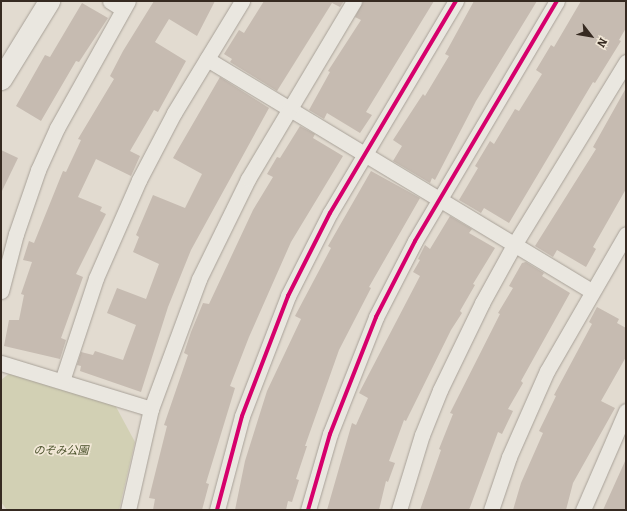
<!DOCTYPE html>
<html>
<head>
<meta charset="utf-8">
<style>
	body { margin:0 }
	#map { position:relative; width:627px; height:511px; overflow:hidden; background:#e2dbd0; font-family:Bitter,"Noto Sans JP",serif }
	div>[style] { position:absolute }
	[style*='--x'] { left:calc(var(--x)*1px); top:calc(var(--y)*1px); width:calc(var(--w)*1px); rotate:calc(var(--a)*1deg) }
	.green>* { inset:0; background:#d2d0b4 }
	.building>* { inset:0; background:#c6bbb1 }
	.roads { filter:drop-shadow(0 0 1px #a8a198) drop-shadow(0 0 1px #a8a198) }
	.street>* { height:15px; margin:-7.5px; padding:0 7.5px; transform-origin:7.5px; border-radius:7.5px; background:#eae7e0 }
	.secondary>* { height:21px; margin:-10.5px; padding:0 10.5px; transform-origin:10.5px; border-radius:10.5px; background:#eae7e0 }
	.cycleway>* { height:4px; margin:-2px; padding:0 2px; transform-origin:2px; border-radius:2px; background:#d6006c }
	span { translate:-50% -50%; white-space:nowrap; text-align:center; line-height:1.15; -webkit-text-stroke:3.5px #f2e8d7; paint-order:stroke }
	.park-label { font-size:11px; color:#49502a; font-style:italic }
	.frame { position:absolute; inset:0; border:2px solid #362a21; pointer-events:none }
	.north { position:absolute; left:571px; top:16px; width:40px; height:40px; -webkit-text-stroke:3px #f2e8d7; paint-order:stroke; rotate:121deg; font-size:11px; font-weight:700; line-height:16px; text-align:center; color:#362a21 }
	.north::after { content:''; display:block; margin:auto; width:14px; height:18px; background:#362a21; clip-path:polygon(50% 0,100% 100%,50% 72%,0 100%) }
</style>
</head>
<body>
<div id="map">
	<div class="green">
		<i style="clip-path:polygon(10px 373px,115px 405px,135px 442px,119px 510px,7px 510px,1px 502px,1px 380px)"></i>
	</div>
	<div class="building">
		<i style="clip-path:polygon(154px 1px,215px 1px,197px 36px,169px 19px,155px 42px,186px 61px,158px 112px,154px 110px,130px 151px,140px 156px,131px 176px,96px 159px,78px 197px,102px 207px,100px 211px,106px 214px,76px 274px,83px 277px,61px 338px,66px 340px,60px 359px,4px 346px,9px 320px,19px 320px,24px 295px,21px 294px,32px 262px,23px 260px,29px 241px,34px 243px,63px 171px,66px 172px,81px 140px,78px 139px,114px 79px,110px 76px,123px 51px)"></i>
		<i style="clip-path:polygon(264px 1px,344px 1px,340px 7px,332px 3px,277px 91px,230px 62px,232px 59px,224px 54px,239px 30px,244px 33px)"></i>
		<i style="clip-path:polygon(363px 1px,434px 1px,366px 112px,372px 115px,360px 133px,327px 113px,324px 119px,309px 110px,330px 72px,328px 71px,361px 20px,355px 17px)"></i>
		<i style="clip-path:polygon(474px 1px,537px 1px,476px 101px,435px 180px,432px 178px,430px 183px,393px 161px,402px 146px,393px 140px,423px 94px,425px 96px,449px 56px,445px 54px)"></i>
		<i style="clip-path:polygon(581px 1px,626px 1px,626px 28px,619px 40px,621px 41px,595px 83px,593px 82px,509px 223px,484px 208px,481px 213px,459px 200px,478px 168px,475px 166px,490px 141px,494px 144px,515px 109px,519px 111px,542px 74px,536px 70px,551px 45px,554px 47px)"></i>
		<i style="clip-path:polygon(82px 3px,108px 18px,79px 62px,76px 61px,41px 121px,16px 106px,45px 55px,50px 57px)"></i>
		<i style="clip-path:polygon(220px 77px,269px 108px,191px 250px,168px 307px,141px 392px,80px 371px,81px 366px,77px 365px,81px 352px,93px 355px,95px 351px,123px 360px,136px 325px,107px 313px,117px 288px,146px 299px,159px 264px,133px 252px,139px 237px,136px 235px,153px 195px,185px 208px,202px 174px,173px 158px)"></i>
		<i style="clip-path:polygon(626px 88px,626px 189px,593px 247px,596px 249px,586px 267px,557px 250px,553px 257px,535px 246px,596px 149px,593px 147px)"></i>
		<i style="clip-path:polygon(300px 126px,315px 134px,313px 138px,343px 156px,291px 242px,249px 337px,230px 386px,235px 388px,206px 483px,209px 484px,202px 510px,153px 510px,155px 499px,149px 498px,167px 426px,164px 425px,188px 355px,184px 353px,191px 332px,203px 303px,209px 304px,253px 210px,273px 177px,267px 174px,277px 157px,280px 158px)"></i>
		<i style="clip-path:polygon(1px 150px,18px 158px,1px 193px)"></i>
		<i style="clip-path:polygon(371px 171px,420px 198px,369px 287px,371px 288px,339px 350px,305px 446px,307px 446px,296px 479px,299px 480px,292px 502px,288px 501px,286px 510px,235px 510px,245px 461px,267px 391px,301px 319px,295px 316px,331px 248px,328px 246px)"></i>
		<i style="clip-path:polygon(450px 216px,472px 229px,469px 233px,495px 248px,473px 284px,475px 285px,460px 311px,462px 313px,451px 330px,406px 421px,404px 420px,389px 461px,395px 463px,388px 482px,386px 481px,379px 510px,327px 510px,352px 423px,356px 425px,368px 398px,359px 393px,420px 276px,413px 272px,420px 260px,418px 259px,425px 245px,430px 249px)"></i>
		<i style="clip-path:polygon(526px 262px,544px 273px,542px 276px,570px 293px,521px 381px,523px 383px,508px 409px,513px 411px,502px 434px,498px 432px,469px 510px,420px 510px,441px 450px,439px 449px,453px 414px,450px 413px,500px 314px,498px 313px,513px 288px,509px 286px,522px 263px)"></i>
		<i style="clip-path:polygon(597px 307px,619px 319px,617px 323px,626px 328px,626px 357px,601px 401px,615px 408px,573px 483px,566px 510px,513px 510px,521px 483px,543px 433px,539px 431px,556px 396px,554px 395px,592px 324px,589px 322px)"></i>
		<i style="clip-path:polygon(626px 459px,626px 510px,603px 510px)"></i>
	</div>
	<div class="roads">
		<div class="street">
			<i style="--x:110;--y:1;--w:15;--a:32"></i>
			<i style="--x:207;--y:59;--w:449;--a:31.1"></i>
			<i style="--x:1;--y:291;--w:59;--a:-75.3"></i>
			<i style="--x:16;--y:234;--w:68;--a:-71"></i>
			<i style="--x:38;--y:170;--w:46;--a:-65.7"></i>
			<i style="--x:57;--y:128;--w:145;--a:-60.8"></i>
			<i style="--x:1;--y:363;--w:157;--a:17"></i>
			<i style="--x:62;--y:381;--w:108;--a:-71.7"></i>
			<i style="--x:96;--y:278;--w:107;--a:-66.3"></i>
			<i style="--x:139;--y:180;--w:76;--a:-62.4"></i>
			<i style="--x:174;--y:113;--w:131;--a:-58.7"></i>
			<i style="--x:128;--y:510;--w:104;--a:-77.2"></i>
			<i style="--x:151;--y:409;--w:139;--a:-69.7"></i>
			<i style="--x:199;--y:279;--w:111;--a:-63.9"></i>
			<i style="--x:248;--y:179;--w:207;--a:-59.2"></i>
			<i style="--x:217;--y:510;--w:97;--a:-75.1"></i>
			<i style="--x:242;--y:416;--w:129;--a:-69"></i>
			<i style="--x:288;--y:296;--w:93;--a:-63.2"></i>
			<i style="--x:330;--y:213;--w:247;--a:-59.3"></i>
			<i style="--x:308;--y:510;--w:79;--a:-73.9"></i>
			<i style="--x:330;--y:434;--w:126;--a:-68.5"></i>
			<i style="--x:376;--y:317;--w:85;--a:-62.8"></i>
			<i style="--x:415;--y:241;--w:279;--a:-59.4"></i>
			<i style="--x:399;--y:510;--w:78;--a:-73"></i>
			<i style="--x:422;--y:435;--w:48;--a:-68.2"></i>
			<i style="--x:440;--y:390;--w:97;--a:-64.2"></i>
			<i style="--x:482;--y:303;--w:66;--a:-61.1"></i>
			<i style="--x:514;--y:245;--w:215;--a:-58.5"></i>
			<i style="--x:491;--y:510;--w:56;--a:-71.2"></i>
			<i style="--x:509;--y:457;--w:94;--a:-66.2"></i>
			<i style="--x:547;--y:371;--w:158;--a:-60"></i>
			<i style="--x:583;--y:510;--w:108;--a:-66.5"></i>
		</div>
		<div class="secondary">
			<i style="--x:1;--y:79;--w:92;--a:-58.4"></i>
		</div>
	</div>
	<div class="cycleway">
		<i style="--x:217;--y:510;--w:97;--a:-75.1"></i>
		<i style="--x:242;--y:416;--w:129;--a:-69"></i>
		<i style="--x:288;--y:296;--w:93;--a:-63.2"></i>
		<i style="--x:330;--y:213;--w:247;--a:-59.3"></i>
		<i style="--x:308;--y:510;--w:79;--a:-73.9"></i>
		<i style="--x:330;--y:434;--w:126;--a:-68.5"></i>
		<i style="--x:376;--y:317;--w:85;--a:-62.8"></i>
		<i style="--x:415;--y:241;--w:279;--a:-59.4"></i>
	</div>
	<div class="park-label">
		<span style="left:61px;top:451px">のぞみ公園</span>
	</div>
	<div class="frame"></div>
	<div class="north">N</div>
</div>
</body>
</html>
